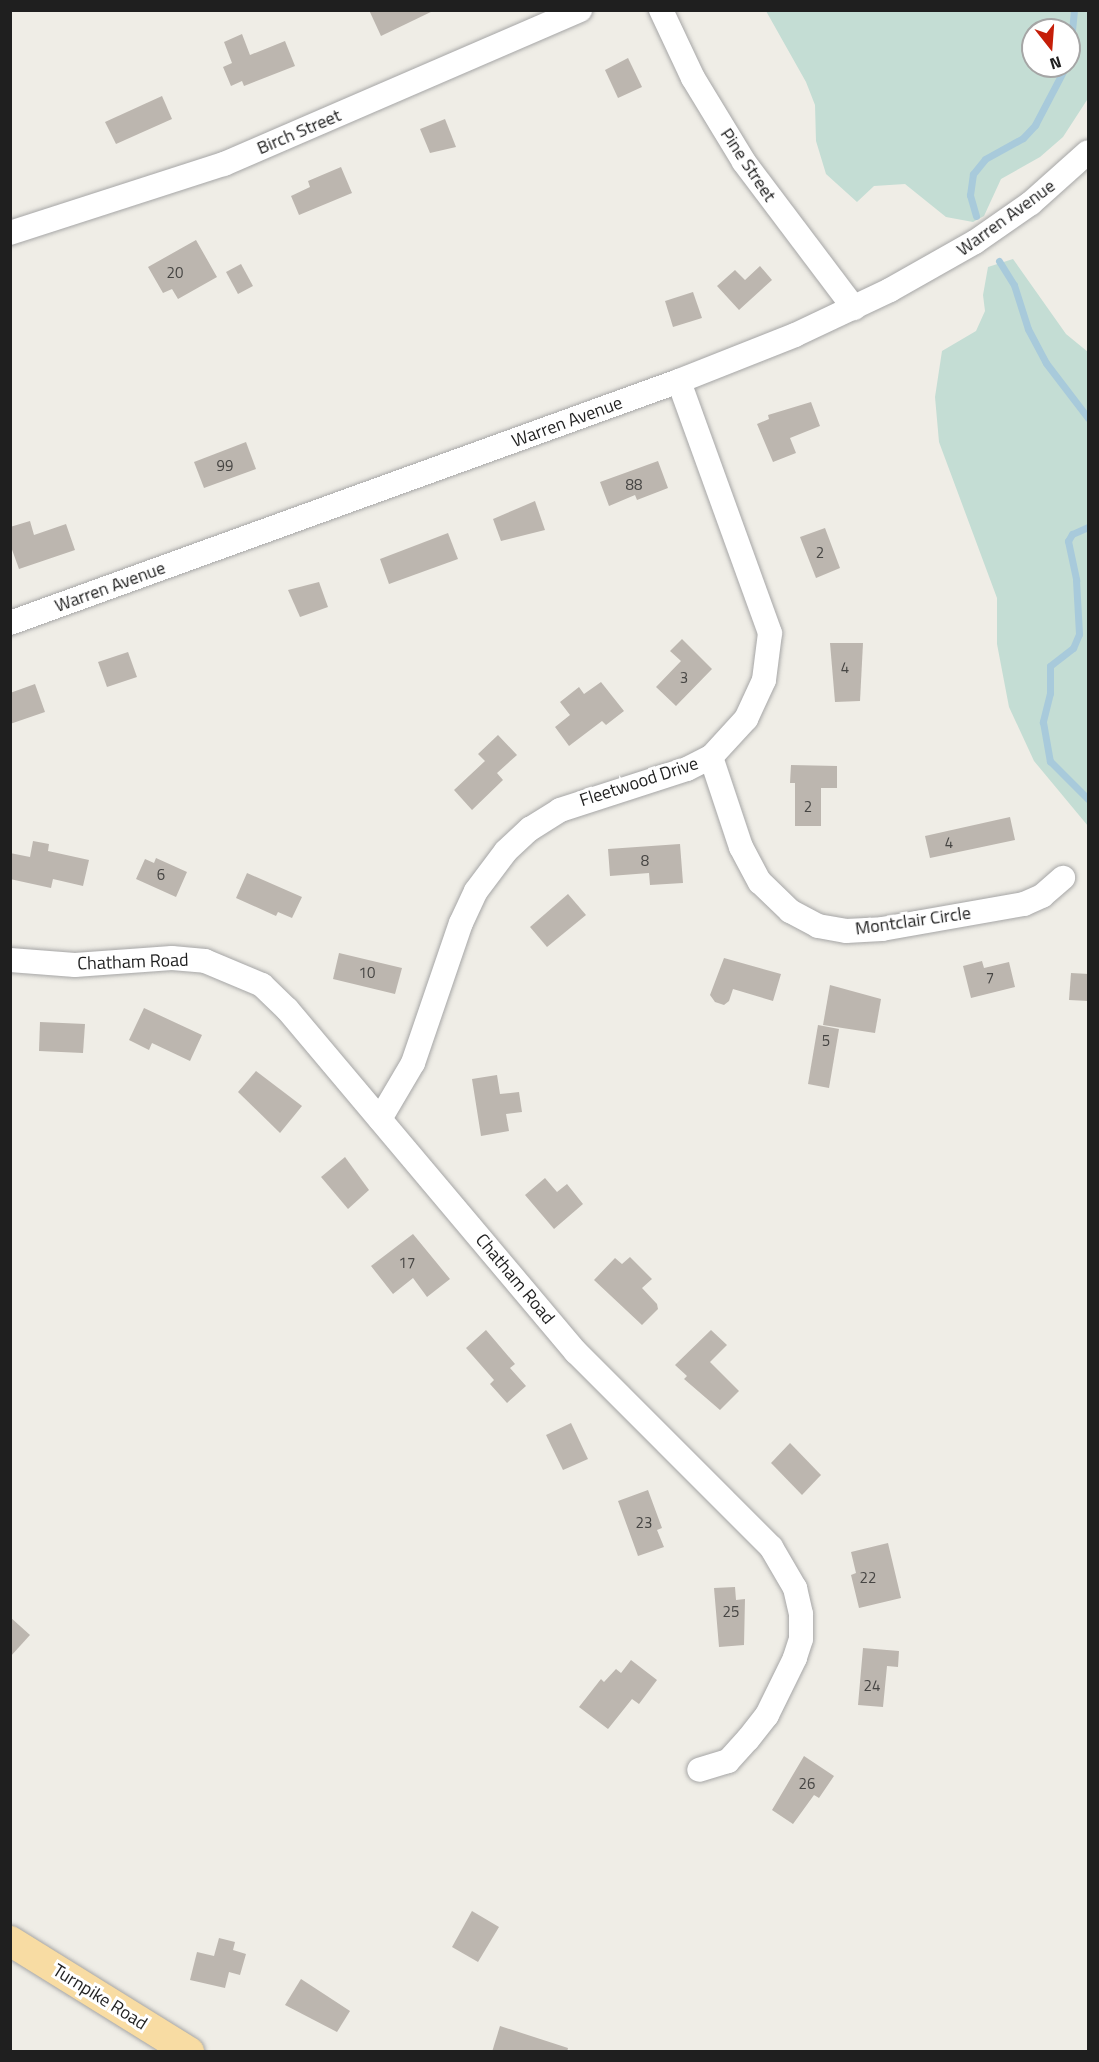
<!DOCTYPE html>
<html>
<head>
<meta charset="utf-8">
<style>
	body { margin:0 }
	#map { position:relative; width:1099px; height:2062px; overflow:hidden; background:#efede6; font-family:"Titillium Web",sans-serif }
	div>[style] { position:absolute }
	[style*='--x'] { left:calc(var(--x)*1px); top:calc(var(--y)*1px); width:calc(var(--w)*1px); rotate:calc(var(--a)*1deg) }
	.wetland>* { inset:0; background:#c4ddd4 }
	.stream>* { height:7px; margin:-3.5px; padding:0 3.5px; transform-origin:3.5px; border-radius:3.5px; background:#a8cadb }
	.building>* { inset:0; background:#bcb6af }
	.roads { filter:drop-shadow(0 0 2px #a6a6a6) drop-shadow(0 0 2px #a6a6a6) }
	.minor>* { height:24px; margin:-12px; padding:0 12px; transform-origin:12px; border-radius:12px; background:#fff }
	.major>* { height:30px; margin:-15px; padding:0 15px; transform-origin:15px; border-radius:15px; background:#f8dca3 }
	span { translate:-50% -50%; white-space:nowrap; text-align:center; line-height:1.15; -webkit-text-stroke:6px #fff; paint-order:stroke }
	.number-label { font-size:15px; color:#464543 }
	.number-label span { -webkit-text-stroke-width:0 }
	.street-label { font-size:18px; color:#1f1f1f }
	.frame { position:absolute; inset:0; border:12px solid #1f1f1f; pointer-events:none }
	.north { position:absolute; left:1021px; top:18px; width:60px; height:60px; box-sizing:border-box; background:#fff; border:2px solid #a5a5a5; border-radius:50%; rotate:163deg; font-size:16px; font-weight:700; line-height:24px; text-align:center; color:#1f1f1f }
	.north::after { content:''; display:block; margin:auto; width:21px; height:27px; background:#c51e09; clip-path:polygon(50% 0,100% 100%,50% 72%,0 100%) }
</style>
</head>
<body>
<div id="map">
	<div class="wetland">
		<i style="clip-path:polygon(evenodd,766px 11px,1088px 11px,1087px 100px,1063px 137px,1040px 157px,1001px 179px,984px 216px,973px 222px,946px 217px,905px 184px,874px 186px,857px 202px,826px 174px,816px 141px,815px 105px,806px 82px,766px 11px,1033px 30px,1069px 30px,1069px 66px,1033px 66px,1033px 30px)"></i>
		<i style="clip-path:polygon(1013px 259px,1066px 334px,1088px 352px,1088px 826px,1034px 761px,1009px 707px,997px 644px,997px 598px,939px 442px,935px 397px,942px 351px,976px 331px,985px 311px,983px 295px,988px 267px)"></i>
	</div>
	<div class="stream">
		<i style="--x:1069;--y:61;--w:51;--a:-84.4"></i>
		<i style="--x:976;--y:216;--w:22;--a:-106"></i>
		<i style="--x:970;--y:195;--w:21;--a:-82"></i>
		<i style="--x:973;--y:174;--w:19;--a:-51"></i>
		<i style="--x:985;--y:159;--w:43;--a:-28.9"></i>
		<i style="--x:1023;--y:138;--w:18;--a:-47"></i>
		<i style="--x:1035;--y:125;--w:67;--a:-62.3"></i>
		<i style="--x:999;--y:261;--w:28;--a:58"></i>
		<i style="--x:1014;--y:285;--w:46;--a:72.3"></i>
		<i style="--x:1028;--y:329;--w:38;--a:62"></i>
		<i style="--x:1046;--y:363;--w:69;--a:52.6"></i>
		<i style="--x:1088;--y:527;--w:17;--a:156"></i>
		<i style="--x:1072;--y:534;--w:8;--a:120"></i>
		<i style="--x:1068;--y:541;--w:40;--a:78"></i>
		<i style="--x:1076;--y:580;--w:54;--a:86.8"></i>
		<i style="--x:1079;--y:634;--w:15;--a:113"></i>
		<i style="--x:1073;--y:648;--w:29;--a:142"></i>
		<i style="--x:1050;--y:666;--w:27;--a:90"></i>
		<i style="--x:1050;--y:693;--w:30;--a:104"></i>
		<i style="--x:1043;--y:722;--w:40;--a:80"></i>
		<i style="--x:1050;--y:761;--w:54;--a:45"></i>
	</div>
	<div class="building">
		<i style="clip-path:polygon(369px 10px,435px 10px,381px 36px)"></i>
		<i style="clip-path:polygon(242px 34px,250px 55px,285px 41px,295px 66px,244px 86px,242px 81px,231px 86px,223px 67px,232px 63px,224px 42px)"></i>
		<i style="clip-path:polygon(628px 58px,642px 87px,618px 98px,605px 70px)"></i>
		<i style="clip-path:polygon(162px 96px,172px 119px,116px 144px,105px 122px)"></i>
		<i style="clip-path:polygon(445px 119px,456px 147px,430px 153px,420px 129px)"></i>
		<i style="clip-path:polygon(341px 167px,352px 193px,299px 215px,291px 196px,310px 187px,308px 181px)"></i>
		<i style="clip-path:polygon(196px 240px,217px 277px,178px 299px,172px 289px,163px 293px,148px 267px)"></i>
		<i style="clip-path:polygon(241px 264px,253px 286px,238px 294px,226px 272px)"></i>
		<i style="clip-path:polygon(760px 266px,772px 280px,739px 310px,717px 286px,735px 270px,745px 280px)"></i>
		<i style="clip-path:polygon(693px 292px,702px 318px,673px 327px,665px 301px)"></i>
		<i style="clip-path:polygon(811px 402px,820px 426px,790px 438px,796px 453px,773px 462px,757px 424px,769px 419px,768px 415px)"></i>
		<i style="clip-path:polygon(246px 442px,256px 469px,204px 488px,194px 462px)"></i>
		<i style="clip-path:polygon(658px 461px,668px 488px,637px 500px,635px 495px,609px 506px,600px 482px)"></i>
		<i style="clip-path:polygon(535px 501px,545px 530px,501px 541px,493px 519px)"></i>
		<i style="clip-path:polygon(30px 521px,34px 535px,66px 524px,75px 550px,19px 569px,10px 544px,10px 527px)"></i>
		<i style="clip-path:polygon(825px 528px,840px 568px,816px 578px,800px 537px)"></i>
		<i style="clip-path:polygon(448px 533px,458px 559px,389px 584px,380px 559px)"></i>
		<i style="clip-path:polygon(319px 582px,328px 607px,300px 617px,288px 590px)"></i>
		<i style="clip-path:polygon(682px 639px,712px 669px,676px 706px,656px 687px,681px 661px,670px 651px)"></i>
		<i style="clip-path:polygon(830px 643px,863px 643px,860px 701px,835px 702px)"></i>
		<i style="clip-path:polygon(128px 652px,137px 677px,107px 687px,98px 662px)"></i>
		<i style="clip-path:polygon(601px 682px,624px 711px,606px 725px,602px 721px,569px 746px,555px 727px,570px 715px,560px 702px,579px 687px,584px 694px)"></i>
		<i style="clip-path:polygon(35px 684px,45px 712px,10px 724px,10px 693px)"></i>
		<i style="clip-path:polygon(498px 735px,517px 755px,497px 773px,503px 780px,472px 810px,454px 790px,485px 761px,478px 754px)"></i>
		<i style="clip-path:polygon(791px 765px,837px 766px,837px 788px,821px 788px,821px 826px,795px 826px,795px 783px,790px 783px)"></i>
		<i style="clip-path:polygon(1010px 817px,1015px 840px,930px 858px,925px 836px)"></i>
		<i style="clip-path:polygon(33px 841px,49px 844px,48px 851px,89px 860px,83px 886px,53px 879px,51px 888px,10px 879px,10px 853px,30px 857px)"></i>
		<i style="clip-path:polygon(680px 844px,683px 883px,650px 885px,649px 873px,610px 876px,608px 849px)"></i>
		<i style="clip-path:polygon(156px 858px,187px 872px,176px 897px,136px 879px,145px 859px,154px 863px)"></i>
		<i style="clip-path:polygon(247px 873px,302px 897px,292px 918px,278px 912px,276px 916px,236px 898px)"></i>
		<i style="clip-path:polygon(568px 894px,586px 915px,547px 947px,530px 927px)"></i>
		<i style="clip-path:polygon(339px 953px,402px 968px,395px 994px,333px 979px)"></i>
		<i style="clip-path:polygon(724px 958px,781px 974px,773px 1001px,733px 989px,729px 1001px,724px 1005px,715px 1002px,710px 995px)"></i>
		<i style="clip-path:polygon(982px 961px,984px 968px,1009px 962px,1015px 987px,971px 998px,963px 966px)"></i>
		<i style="clip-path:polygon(1071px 973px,1089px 974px,1089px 1001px,1069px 1000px)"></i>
		<i style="clip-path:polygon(830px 985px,881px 999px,875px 1033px,823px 1025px)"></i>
		<i style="clip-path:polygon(144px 1008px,202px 1035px,190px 1061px,152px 1043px,149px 1050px,129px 1040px)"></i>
		<i style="clip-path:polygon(40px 1022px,85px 1024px,83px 1053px,39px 1051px)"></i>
		<i style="clip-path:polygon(818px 1025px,839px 1029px,829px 1088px,808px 1084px)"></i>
		<i style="clip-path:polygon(256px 1071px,302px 1106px,280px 1133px,238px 1092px)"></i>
		<i style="clip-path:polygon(497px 1075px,500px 1094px,519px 1092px,522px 1112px,506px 1114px,509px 1131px,481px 1136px,472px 1079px)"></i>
		<i style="clip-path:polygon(345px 1157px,369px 1190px,348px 1209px,321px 1177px)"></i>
		<i style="clip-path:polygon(545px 1178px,557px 1192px,567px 1184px,583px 1204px,554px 1229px,525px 1195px)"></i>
		<i style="clip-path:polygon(413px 1234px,450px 1279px,427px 1297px,413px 1278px,393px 1294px,371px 1266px)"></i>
		<i style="clip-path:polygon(630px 1257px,652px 1279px,642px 1288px,657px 1304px,658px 1309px,642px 1325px,594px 1280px,615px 1258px,622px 1264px)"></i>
		<i style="clip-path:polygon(486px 1330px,515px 1364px,510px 1368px,526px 1386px,507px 1403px,490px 1384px,494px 1380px,466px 1348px)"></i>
		<i style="clip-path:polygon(711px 1330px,727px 1345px,710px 1362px,739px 1391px,720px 1410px,684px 1379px,687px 1376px,675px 1365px)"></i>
		<i style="clip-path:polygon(571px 1423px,588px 1459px,563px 1470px,546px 1435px)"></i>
		<i style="clip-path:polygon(790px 1443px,821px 1475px,802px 1495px,771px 1463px)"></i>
		<i style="clip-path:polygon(648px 1490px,662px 1528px,657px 1530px,664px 1547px,638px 1556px,618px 1501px)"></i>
		<i style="clip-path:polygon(888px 1543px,901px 1598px,859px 1608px,851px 1575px,856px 1573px,851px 1552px)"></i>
		<i style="clip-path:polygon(735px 1587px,736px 1600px,745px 1599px,744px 1645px,719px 1647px,714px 1588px)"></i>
		<i style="clip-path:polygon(10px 1617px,30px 1635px,10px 1657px)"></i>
		<i style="clip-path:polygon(863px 1648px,899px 1651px,898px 1667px,887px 1666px,883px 1707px,858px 1705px)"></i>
		<i style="clip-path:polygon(631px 1660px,657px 1680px,639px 1704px,632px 1699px,608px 1729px,579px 1707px,601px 1679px,604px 1682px,616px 1669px,621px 1673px)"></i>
		<i style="clip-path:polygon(804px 1756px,834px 1776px,819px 1798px,814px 1795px,793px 1824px,772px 1810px)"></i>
		<i style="clip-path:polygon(472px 1911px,499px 1927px,478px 1962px,452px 1947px)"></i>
		<i style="clip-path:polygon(219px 1938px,235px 1942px,233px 1950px,246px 1954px,240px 1975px,229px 1972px,225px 1988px,190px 1980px,197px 1952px,214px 1956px)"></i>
		<i style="clip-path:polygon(301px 1979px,350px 2011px,337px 2032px,285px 2005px)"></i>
		<i style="clip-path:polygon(500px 2026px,568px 2048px,567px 2052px,492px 2052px)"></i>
	</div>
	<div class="roads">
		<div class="minor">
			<i style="--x:661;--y:10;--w:75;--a:64.8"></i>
			<i style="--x:693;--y:78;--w:98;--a:58.7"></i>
			<i style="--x:744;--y:162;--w:183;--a:53"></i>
			<i style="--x:10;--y:233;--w:225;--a:-17.9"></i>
			<i style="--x:224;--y:164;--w:388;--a:-23.4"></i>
			<i style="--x:10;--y:623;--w:711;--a:-19.89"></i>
			<i style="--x:679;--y:381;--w:125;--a:-21.6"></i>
			<i style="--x:795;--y:335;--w:105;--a:-25.3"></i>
			<i style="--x:890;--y:290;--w:98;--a:-29.5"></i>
			<i style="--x:975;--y:242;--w:68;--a:-34.9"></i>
			<i style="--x:1031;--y:203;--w:76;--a:-41.8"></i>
			<i style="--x:711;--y:757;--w:95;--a:71.6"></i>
			<i style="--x:741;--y:847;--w:40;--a:62"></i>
			<i style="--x:760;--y:882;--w:42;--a:44"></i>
			<i style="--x:790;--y:911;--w:32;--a:28"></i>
			<i style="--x:818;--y:926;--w:28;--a:10"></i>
			<i style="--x:846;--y:931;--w:36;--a:-3"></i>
			<i style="--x:882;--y:929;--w:144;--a:-10"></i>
			<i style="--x:1024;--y:904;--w:20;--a:-24"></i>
			<i style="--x:1042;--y:896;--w:28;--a:-41"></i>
			<i style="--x:10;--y:960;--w:65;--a:4.4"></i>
			<i style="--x:75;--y:965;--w:97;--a:-4.1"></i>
			<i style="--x:172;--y:958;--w:33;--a:5"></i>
			<i style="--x:205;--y:961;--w:62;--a:22.8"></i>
			<i style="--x:262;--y:985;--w:35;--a:44"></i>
			<i style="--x:287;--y:1009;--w:449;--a:49.9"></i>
			<i style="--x:576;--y:1352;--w:276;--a:45"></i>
			<i style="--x:771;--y:1547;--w:48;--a:59.7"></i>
			<i style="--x:795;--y:1588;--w:27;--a:77"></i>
			<i style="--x:801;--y:1614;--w:25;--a:90"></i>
			<i style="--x:801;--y:1639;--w:20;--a:108"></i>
			<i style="--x:795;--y:1658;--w:64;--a:116.2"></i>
			<i style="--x:767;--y:1715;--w:31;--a:128"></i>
			<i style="--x:748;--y:1739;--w:30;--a:132"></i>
			<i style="--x:728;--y:1761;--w:30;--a:163"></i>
			<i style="--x:380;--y:1119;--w:65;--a:-59.5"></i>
			<i style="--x:413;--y:1063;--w:148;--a:-71.1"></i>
			<i style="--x:461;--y:923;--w:35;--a:-65"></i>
			<i style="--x:476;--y:891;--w:50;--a:-53.1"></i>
			<i style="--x:506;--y:851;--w:33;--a:-43"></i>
			<i style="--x:530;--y:829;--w:36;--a:-32"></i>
			<i style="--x:560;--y:810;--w:133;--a:-17.9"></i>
			<i style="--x:687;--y:769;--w:27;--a:-27"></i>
			<i style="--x:711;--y:757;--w:52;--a:-47.4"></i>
			<i style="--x:746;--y:719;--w:43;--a:-65.2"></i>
			<i style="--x:764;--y:680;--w:47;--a:-82.7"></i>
			<i style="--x:770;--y:633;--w:268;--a:-109.9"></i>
		</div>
		<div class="major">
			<i style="--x:10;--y:1941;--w:211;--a:31.8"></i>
		</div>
	</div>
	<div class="number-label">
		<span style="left:175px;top:273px">20</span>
		<span style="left:225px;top:466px">99</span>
		<span style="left:634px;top:485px">88</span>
		<span style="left:820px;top:553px">2</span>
		<span style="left:845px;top:668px">4</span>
		<span style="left:684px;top:678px">3</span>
		<span style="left:808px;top:807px">2</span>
		<span style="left:949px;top:843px">4</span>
		<span style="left:645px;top:861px">8</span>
		<span style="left:161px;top:875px">6</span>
		<span style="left:367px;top:973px">10</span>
		<span style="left:990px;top:978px">7</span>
		<span style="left:826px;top:1041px">5</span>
		<span style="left:407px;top:1263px">17</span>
		<span style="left:644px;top:1523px">23</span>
		<span style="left:868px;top:1578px">22</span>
		<span style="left:731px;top:1612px">25</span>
		<span style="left:872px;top:1686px">24</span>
		<span style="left:807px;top:1784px">26</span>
	</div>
	<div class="street-label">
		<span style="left:299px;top:132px;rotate:-23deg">Birch Street</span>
		<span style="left:748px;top:165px;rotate:56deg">Pine Street</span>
		<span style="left:1006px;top:218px;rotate:-36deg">Warren Avenue</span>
		<span style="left:567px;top:422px;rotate:-20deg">Warren Avenue</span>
		<span style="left:110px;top:587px;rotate:-20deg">Warren Avenue</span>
		<span style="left:639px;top:782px;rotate:-18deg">Fleetwood Drive</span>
		<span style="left:913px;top:921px;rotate:-8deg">Montclair Circle</span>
		<span style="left:133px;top:962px;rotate:-2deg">Chatham Road</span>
		<span style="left:515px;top:1279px;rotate:50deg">Chatham Road</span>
		<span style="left:100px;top:1997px;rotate:32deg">Turnpike Road</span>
	</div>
	<div class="frame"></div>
	<div class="north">N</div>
</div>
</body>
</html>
